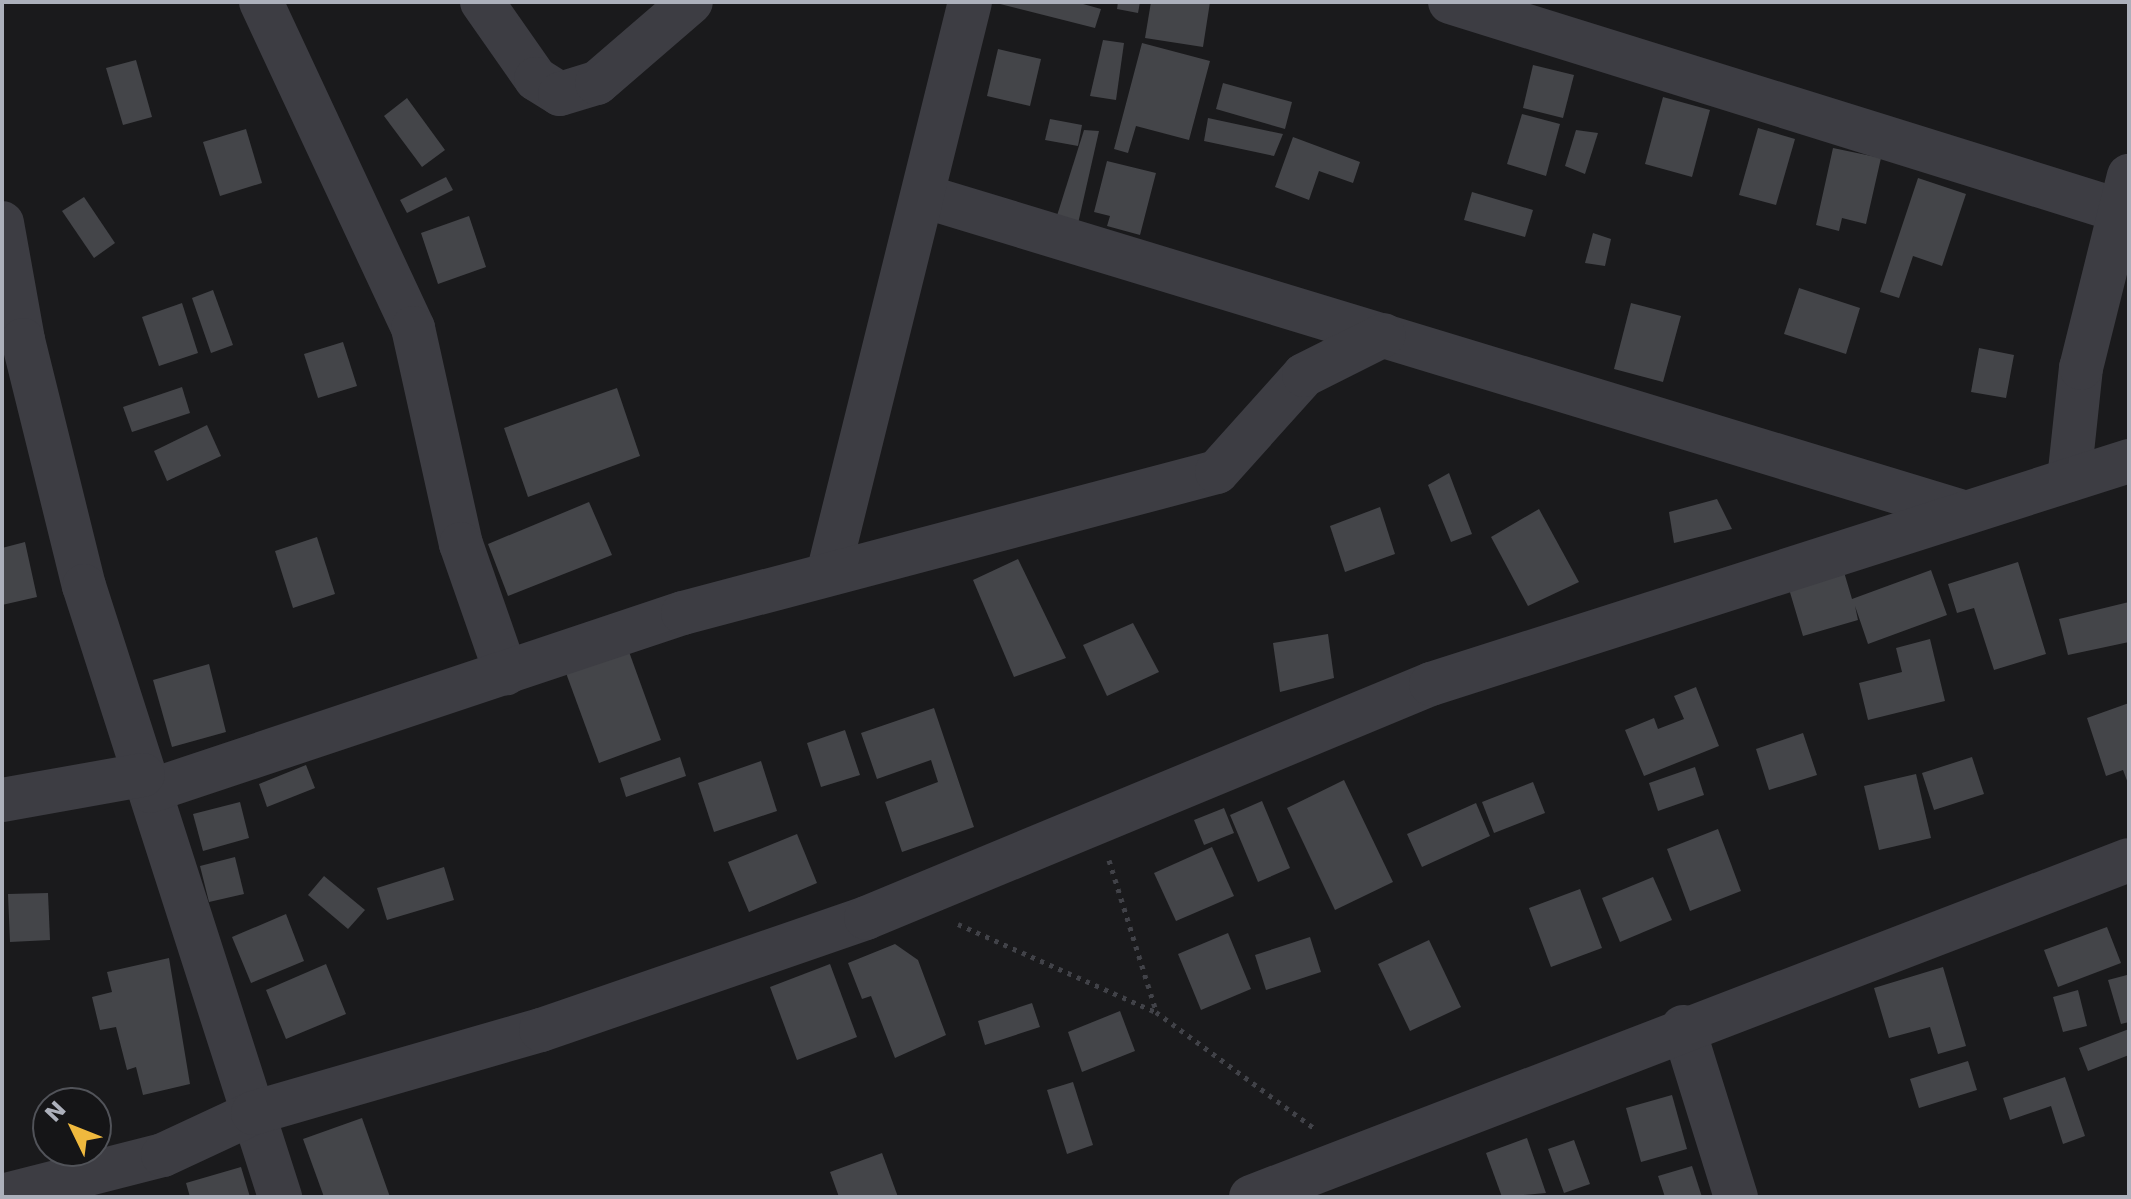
<!DOCTYPE html>
<html>
<head>
<meta charset="utf-8">
<style>
	body { margin:0 }
	#map { position:relative; width:2131px; height:1199px; overflow:hidden; background:#1a1a1c; font-family:"DejaVu Sans",sans-serif }
	div>[style] { position:absolute }
	[style*='--x'] { left:calc(var(--x)*1px); top:calc(var(--y)*1px); width:calc(var(--w)*1px); rotate:calc(var(--a)*1deg) }
	.building>* { inset:0; background:#444549 }
	.path>* { height:5px; margin-top:-2.5px; transform-origin:0; background:repeating-linear-gradient(90deg,#414248 0 4px,transparent 0 10px) }
	.minor>* { height:44px; margin:-22px; padding:0 22px; transform-origin:22px; border-radius:22px; background:#3d3d43 }
	span { translate:-50% -50%; white-space:nowrap; text-align:center; line-height:1.15; -webkit-text-stroke:8px #151517; paint-order:stroke }
	.frame { position:absolute; inset:0; border:4px solid #acb0bb; pointer-events:none }
	.north { position:absolute; left:32px; top:1087px; width:80px; height:80px; box-sizing:border-box; background:#151517; border:2px solid #515359; border-radius:50%; rotate:313deg; font-size:22px; font-weight:700; line-height:32px; text-align:center; color:#acb0bb }
	.north::after { content:''; display:block; margin:auto; width:28px; height:36px; background:#efb93e; clip-path:polygon(50% 0,100% 100%,50% 72%,0 100%) }
</style>
</head>
<body>
<div id="map">
	<div class="building">
		<i style="clip-path:polygon(1076px 2px,1101px 9px,1095px 28px,996px 3px)"></i>
		<i style="clip-path:polygon(1118px 2px,1140px 2px,1138px 13px,1117px 9px)"></i>
		<i style="clip-path:polygon(1151px 2px,1210px 2px,1203px 47px,1145px 38px)"></i>
		<i style="clip-path:polygon(1103px 40px,1124px 43px,1116px 100px,1090px 96px)"></i>
		<i style="clip-path:polygon(1142px 43px,1210px 61px,1189px 140px,1136px 126px,1128px 153px,1114px 149px)"></i>
		<i style="clip-path:polygon(998px 49px,1041px 59px,1030px 106px,987px 96px)"></i>
		<i style="clip-path:polygon(136px 60px,152px 117px,123px 125px,106px 68px)"></i>
		<i style="clip-path:polygon(1533px 65px,1574px 75px,1563px 118px,1523px 108px)"></i>
		<i style="clip-path:polygon(1223px 83px,1292px 102px,1285px 129px,1216px 109px)"></i>
		<i style="clip-path:polygon(1663px 97px,1710px 110px,1692px 177px,1645px 164px)"></i>
		<i style="clip-path:polygon(407px 98px,445px 150px,422px 167px,384px 116px)"></i>
		<i style="clip-path:polygon(1522px 114px,1560px 124px,1546px 176px,1507px 164px)"></i>
		<i style="clip-path:polygon(1208px 118px,1283px 134px,1274px 156px,1204px 141px)"></i>
		<i style="clip-path:polygon(1050px 119px,1082px 125px,1078px 146px,1045px 140px)"></i>
		<i style="clip-path:polygon(1758px 128px,1795px 139px,1776px 205px,1739px 195px)"></i>
		<i style="clip-path:polygon(246px 129px,262px 183px,220px 196px,203px 142px)"></i>
		<i style="clip-path:polygon(1084px 130px,1099px 131px,1077px 228px,1055px 222px)"></i>
		<i style="clip-path:polygon(1576px 130px,1598px 133px,1585px 174px,1565px 166px)"></i>
		<i style="clip-path:polygon(1293px 137px,1360px 162px,1353px 183px,1319px 171px,1309px 200px,1275px 187px)"></i>
		<i style="clip-path:polygon(1833px 148px,1881px 158px,1866px 224px,1842px 218px,1839px 231px,1816px 225px)"></i>
		<i style="clip-path:polygon(1107px 161px,1156px 173px,1140px 235px,1107px 226px,1110px 216px,1094px 212px)"></i>
		<i style="clip-path:polygon(446px 177px,453px 190px,407px 213px,400px 200px)"></i>
		<i style="clip-path:polygon(1918px 178px,1966px 194px,1942px 266px,1913px 256px,1899px 298px,1880px 292px)"></i>
		<i style="clip-path:polygon(1472px 192px,1533px 210px,1525px 237px,1464px 220px)"></i>
		<i style="clip-path:polygon(84px 197px,115px 243px,94px 258px,62px 211px)"></i>
		<i style="clip-path:polygon(469px 216px,486px 267px,438px 284px,421px 233px)"></i>
		<i style="clip-path:polygon(1593px 233px,1611px 239px,1605px 266px,1585px 263px)"></i>
		<i style="clip-path:polygon(1799px 288px,1860px 308px,1846px 354px,1784px 334px)"></i>
		<i style="clip-path:polygon(213px 290px,233px 345px,211px 353px,192px 298px)"></i>
		<i style="clip-path:polygon(182px 303px,198px 353px,159px 366px,142px 317px)"></i>
		<i style="clip-path:polygon(1631px 303px,1681px 316px,1663px 382px,1614px 369px)"></i>
		<i style="clip-path:polygon(343px 342px,357px 386px,318px 398px,304px 354px)"></i>
		<i style="clip-path:polygon(1979px 348px,2014px 355px,2006px 398px,1971px 392px)"></i>
		<i style="clip-path:polygon(182px 387px,190px 413px,132px 432px,123px 407px)"></i>
		<i style="clip-path:polygon(617px 388px,640px 456px,528px 497px,504px 428px)"></i>
		<i style="clip-path:polygon(207px 425px,221px 456px,167px 481px,154px 451px)"></i>
		<i style="clip-path:polygon(1449px 473px,1472px 534px,1451px 542px,1428px 485px)"></i>
		<i style="clip-path:polygon(1717px 499px,1732px 529px,1674px 543px,1669px 512px)"></i>
		<i style="clip-path:polygon(589px 502px,612px 555px,508px 596px,488px 544px)"></i>
		<i style="clip-path:polygon(1380px 507px,1395px 554px,1345px 572px,1330px 526px)"></i>
		<i style="clip-path:polygon(1539px 509px,1579px 582px,1528px 606px,1491px 537px)"></i>
		<i style="clip-path:polygon(317px 537px,335px 594px,293px 608px,275px 551px)"></i>
		<i style="clip-path:polygon(25px 542px,37px 597px,2px 605px,2px 548px)"></i>
		<i style="clip-path:polygon(1018px 559px,1066px 658px,1014px 677px,973px 580px)"></i>
		<i style="clip-path:polygon(2018px 562px,2046px 654px,1994px 670px,1974px 608px,1957px 613px,1948px 584px)"></i>
		<i style="clip-path:polygon(1931px 570px,1947px 615px,1868px 644px,1855px 606px,1858px 620px,1803px 636px,1789px 589px,1844px 572px,1852px 599px)"></i>
		<i style="clip-path:polygon(2129px 602px,2129px 642px,2068px 655px,2059px 619px)"></i>
		<i style="clip-path:polygon(1133px 623px,1159px 672px,1107px 696px,1083px 645px)"></i>
		<i style="clip-path:polygon(1328px 634px,1334px 678px,1280px 692px,1273px 643px)"></i>
		<i style="clip-path:polygon(1930px 639px,1945px 701px,1868px 720px,1859px 683px,1902px 672px,1896px 648px)"></i>
		<i style="clip-path:polygon(628px 649px,661px 740px,599px 763px,566px 673px)"></i>
		<i style="clip-path:polygon(209px 664px,226px 732px,172px 747px,153px 680px)"></i>
		<i style="clip-path:polygon(1696px 687px,1719px 746px,1644px 776px,1625px 730px,1654px 718px,1658px 729px,1684px 719px,1674px 696px)"></i>
		<i style="clip-path:polygon(2129px 703px,2129px 786px,2123px 770px,2106px 776px,2087px 718px)"></i>
		<i style="clip-path:polygon(934px 708px,974px 827px,902px 852px,885px 802px,938px 782px,931px 760px,877px 779px,861px 733px)"></i>
		<i style="clip-path:polygon(845px 730px,860px 775px,821px 787px,807px 743px)"></i>
		<i style="clip-path:polygon(1803px 733px,1817px 775px,1769px 790px,1756px 749px)"></i>
		<i style="clip-path:polygon(680px 757px,686px 776px,626px 797px,620px 778px)"></i>
		<i style="clip-path:polygon(1972px 757px,1984px 794px,1934px 810px,1922px 773px)"></i>
		<i style="clip-path:polygon(761px 761px,777px 811px,714px 832px,698px 783px)"></i>
		<i style="clip-path:polygon(306px 765px,315px 788px,267px 807px,259px 784px)"></i>
		<i style="clip-path:polygon(1695px 767px,1704px 795px,1658px 811px,1649px 783px)"></i>
		<i style="clip-path:polygon(1916px 774px,1931px 838px,1879px 850px,1864px 786px)"></i>
		<i style="clip-path:polygon(1344px 780px,1393px 882px,1335px 910px,1287px 808px)"></i>
		<i style="clip-path:polygon(1533px 782px,1545px 813px,1494px 833px,1482px 802px)"></i>
		<i style="clip-path:polygon(1262px 801px,1290px 868px,1258px 882px,1230px 815px)"></i>
		<i style="clip-path:polygon(240px 802px,249px 838px,203px 851px,193px 814px)"></i>
		<i style="clip-path:polygon(1476px 803px,1490px 836px,1422px 867px,1407px 834px)"></i>
		<i style="clip-path:polygon(1224px 808px,1234px 833px,1204px 845px,1194px 820px)"></i>
		<i style="clip-path:polygon(1718px 829px,1741px 891px,1690px 911px,1667px 849px)"></i>
		<i style="clip-path:polygon(797px 834px,817px 883px,749px 912px,728px 862px)"></i>
		<i style="clip-path:polygon(1212px 847px,1234px 896px,1176px 921px,1154px 873px)"></i>
		<i style="clip-path:polygon(235px 857px,244px 894px,209px 902px,200px 866px)"></i>
		<i style="clip-path:polygon(444px 867px,454px 900px,387px 920px,377px 888px)"></i>
		<i style="clip-path:polygon(324px 876px,365px 910px,348px 929px,308px 895px)"></i>
		<i style="clip-path:polygon(1653px 877px,1672px 920px,1620px 942px,1602px 898px)"></i>
		<i style="clip-path:polygon(1580px 889px,1602px 948px,1551px 967px,1529px 908px)"></i>
		<i style="clip-path:polygon(48px 893px,50px 940px,10px 942px,8px 894px)"></i>
		<i style="clip-path:polygon(286px 914px,304px 961px,251px 983px,232px 937px)"></i>
		<i style="clip-path:polygon(2107px 927px,2121px 963px,2058px 987px,2044px 950px)"></i>
		<i style="clip-path:polygon(1228px 933px,1251px 989px,1201px 1010px,1178px 954px)"></i>
		<i style="clip-path:polygon(1310px 937px,1321px 972px,1266px 990px,1255px 955px)"></i>
		<i style="clip-path:polygon(1429px 940px,1461px 1007px,1410px 1031px,1378px 964px)"></i>
		<i style="clip-path:polygon(895px 944px,918px 960px,946px 1035px,895px 1058px,871px 996px,862px 999px,848px 963px)"></i>
		<i style="clip-path:polygon(169px 958px,190px 1084px,143px 1095px,136px 1067px,127px 1070px,116px 1027px,100px 1030px,92px 997px,112px 992px,107px 972px)"></i>
		<i style="clip-path:polygon(326px 964px,346px 1014px,286px 1039px,266px 990px)"></i>
		<i style="clip-path:polygon(830px 964px,857px 1037px,797px 1060px,770px 987px)"></i>
		<i style="clip-path:polygon(1943px 967px,1966px 1046px,1938px 1054px,1930px 1027px,1889px 1038px,1874px 988px)"></i>
		<i style="clip-path:polygon(2127px 975px,2129px 1022px,2121px 1024px,2108px 980px)"></i>
		<i style="clip-path:polygon(2078px 990px,2087px 1026px,2063px 1032px,2053px 997px)"></i>
		<i style="clip-path:polygon(1032px 1003px,1040px 1027px,985px 1045px,978px 1021px)"></i>
		<i style="clip-path:polygon(1120px 1011px,1135px 1051px,1082px 1072px,1068px 1032px)"></i>
		<i style="clip-path:polygon(2129px 1029px,2129px 1055px,2088px 1071px,2079px 1048px)"></i>
		<i style="clip-path:polygon(1968px 1061px,1977px 1090px,1919px 1108px,1910px 1079px)"></i>
		<i style="clip-path:polygon(2065px 1077px,2085px 1136px,2063px 1144px,2051px 1106px,2010px 1120px,2003px 1098px)"></i>
		<i style="clip-path:polygon(1073px 1082px,1093px 1145px,1067px 1154px,1047px 1090px)"></i>
		<i style="clip-path:polygon(1672px 1095px,1687px 1149px,1641px 1162px,1626px 1108px)"></i>
		<i style="clip-path:polygon(362px 1118px,390px 1197px,324px 1197px,303px 1139px)"></i>
		<i style="clip-path:polygon(1527px 1138px,1546px 1193px,1502px 1197px,1486px 1153px)"></i>
		<i style="clip-path:polygon(1574px 1140px,1590px 1184px,1564px 1193px,1548px 1149px)"></i>
		<i style="clip-path:polygon(882px 1153px,898px 1197px,839px 1197px,830px 1172px)"></i>
		<i style="clip-path:polygon(1692px 1166px,1702px 1197px,1665px 1197px,1658px 1176px)"></i>
		<i style="clip-path:polygon(241px 1167px,250px 1197px,190px 1197px,186px 1183px)"></i>
	</div>
	<div class="path">
		<i style="--x:1109;--y:860;--w:158;--a:72.7"></i>
		<i style="--x:958;--y:924;--w:217;--a:24"></i>
		<i style="--x:1156;--y:1012;--w:196;--a:36.3"></i>
	</div>
	<div class="minor">
		<i style="--x:261;--y:2;--w:360;--a:65"></i>
		<i style="--x:413;--y:328;--w:221;--a:77.5"></i>
		<i style="--x:461;--y:544;--w:137;--a:70.8"></i>
		<i style="--x:482;--y:2;--w:94;--a:55"></i>
		<i style="--x:536;--y:79;--w:28;--a:32"></i>
		<i style="--x:560;--y:94;--w:39;--a:-17"></i>
		<i style="--x:597;--y:83;--w:124;--a:-40.8"></i>
		<i style="--x:1450;--y:2;--w:700;--a:17.3"></i>
		<i style="--x:923;--y:196;--w:1087;--a:16.9"></i>
		<i style="--x:2;--y:223;--w:119;--a:79.8"></i>
		<i style="--x:23;--y:340;--w:253;--a:76.1"></i>
		<i style="--x:84;--y:586;--w:642;--a:72.21"></i>
		<i style="--x:2069;--y:480;--w:113;--a:-83.9"></i>
		<i style="--x:2081;--y:368;--w:198;--a:-76"></i>
		<i style="--x:828;--y:574;--w:589;--a:-76.06"></i>
		<i style="--x:150;--y:791;--w:562;--a:-18.47"></i>
		<i style="--x:683;--y:613;--w:552;--a:-14.79"></i>
		<i style="--x:1217;--y:472;--w:130;--a:-48.1"></i>
		<i style="--x:1304;--y:375;--w:89;--a:-26.6"></i>
		<i style="--x:2;--y:800;--w:143;--a:-10.1"></i>
		<i style="--x:1683;--y:1027;--w:178;--a:72.7"></i>
		<i style="--x:2;--y:1196;--w:166;--a:-14.3"></i>
		<i style="--x:163;--y:1155;--w:99;--a:-25"></i>
		<i style="--x:253;--y:1113;--w:300;--a:-16.1"></i>
		<i style="--x:541;--y:1030;--w:344;--a:-19"></i>
		<i style="--x:866;--y:918;--w:612;--a:-22.5"></i>
		<i style="--x:1431;--y:684;--w:733;--a:-17.72"></i>
		<i style="--x:1251;--y:1197;--w:940;--a:-21"></i>
	</div>
	<div class="frame"></div>
	<div class="north">N</div>
</div>
</body>
</html>
